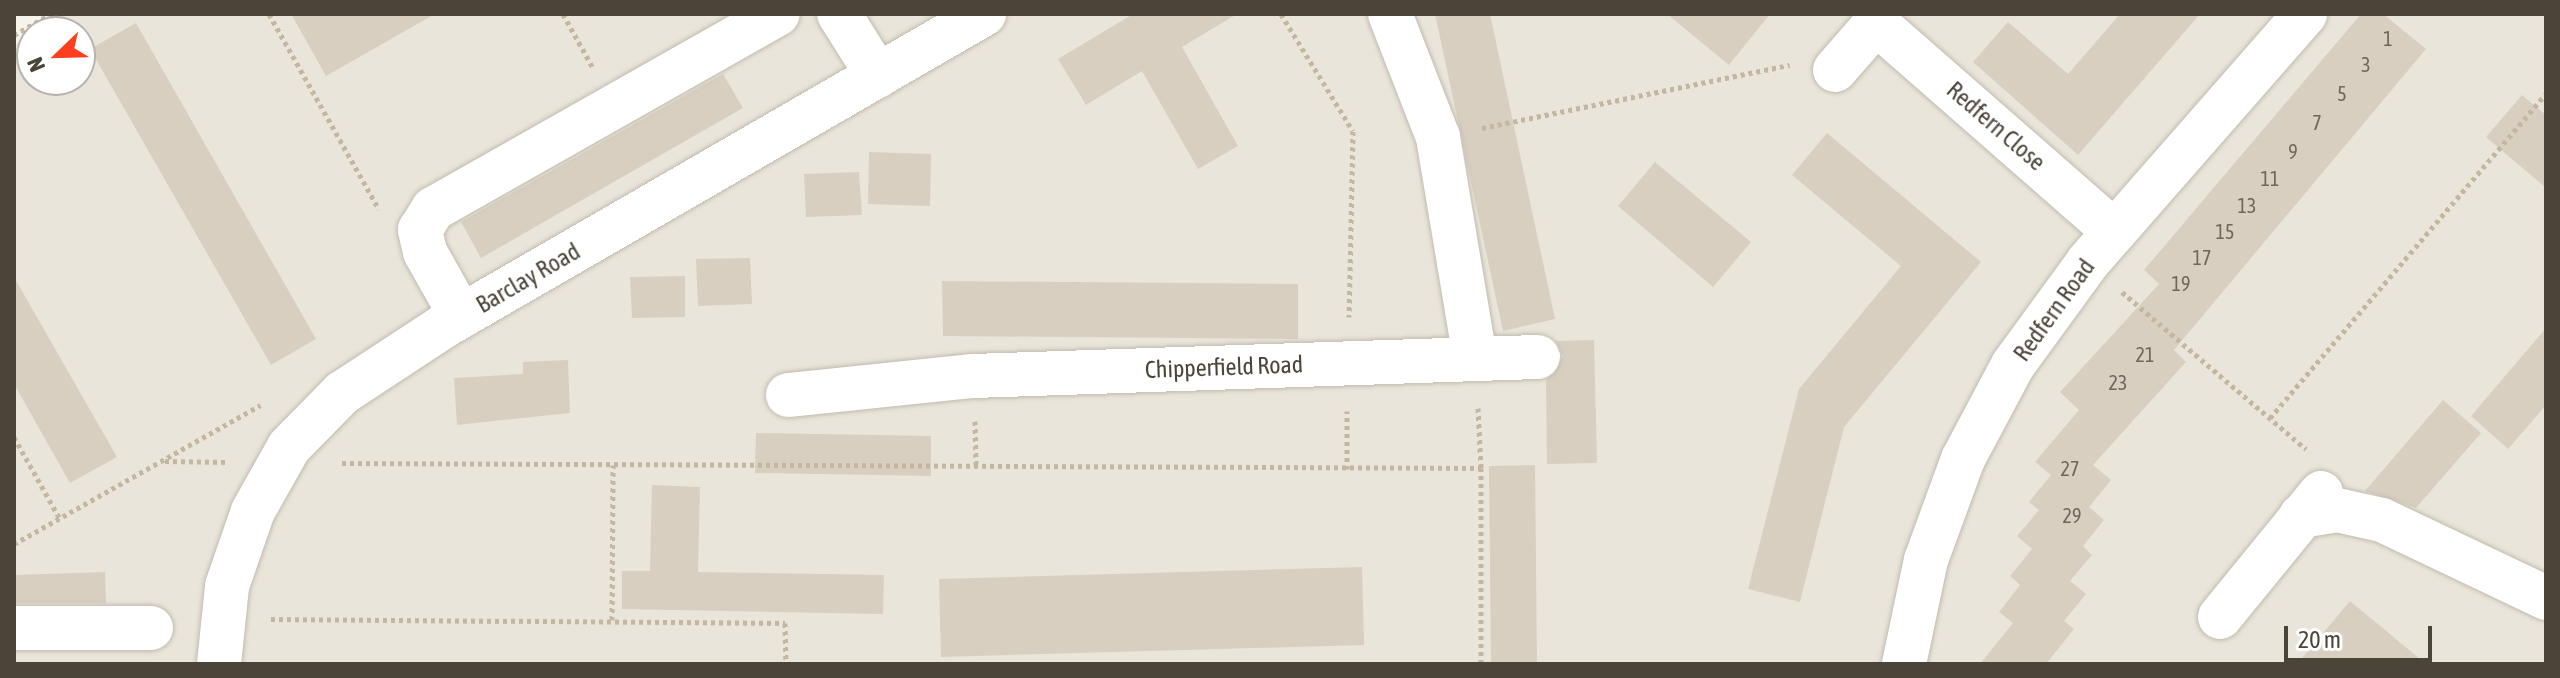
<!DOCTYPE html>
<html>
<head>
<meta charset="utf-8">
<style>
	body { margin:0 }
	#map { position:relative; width:2560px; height:678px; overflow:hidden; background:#f6f3ec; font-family:"Asap Condensed",sans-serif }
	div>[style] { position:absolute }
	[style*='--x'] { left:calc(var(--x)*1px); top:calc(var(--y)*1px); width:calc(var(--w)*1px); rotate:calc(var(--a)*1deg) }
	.residential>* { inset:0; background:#eae5da }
	.building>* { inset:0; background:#d8cfc1 }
	.path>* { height:5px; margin-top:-2.5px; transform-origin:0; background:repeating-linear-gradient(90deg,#c4b79f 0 4px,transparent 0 8px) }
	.roads { filter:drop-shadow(0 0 2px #c2bbae) drop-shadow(0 0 2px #c2bbae) }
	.minor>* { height:44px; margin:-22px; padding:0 22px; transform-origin:22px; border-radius:22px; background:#fff }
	span { translate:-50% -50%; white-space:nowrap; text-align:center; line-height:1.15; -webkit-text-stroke:6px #fff; paint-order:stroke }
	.number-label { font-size:20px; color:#6e675b }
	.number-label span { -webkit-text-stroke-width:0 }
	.street-label { font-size:24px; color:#4b4439 }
	.frame { position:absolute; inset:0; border:16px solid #4b4439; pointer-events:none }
	.north { position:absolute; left:16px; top:16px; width:80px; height:80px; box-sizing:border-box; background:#fff; border:2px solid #b7b4b0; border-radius:50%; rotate:247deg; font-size:22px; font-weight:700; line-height:32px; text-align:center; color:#4b4439 }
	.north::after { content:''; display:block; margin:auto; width:28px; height:36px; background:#fc3f1d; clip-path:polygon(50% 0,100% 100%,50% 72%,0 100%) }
	.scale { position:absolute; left:2284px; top:626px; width:148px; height:36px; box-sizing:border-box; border:4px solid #4b4439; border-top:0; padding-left:10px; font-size:24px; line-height:28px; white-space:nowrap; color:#4b4439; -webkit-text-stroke:6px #fff; paint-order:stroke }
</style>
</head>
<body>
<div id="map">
	<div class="residential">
		<i style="clip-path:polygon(68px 14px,2546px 14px,2546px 664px,14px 664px,14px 45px,32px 34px,32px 80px,80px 80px,80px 32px,36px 32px)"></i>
	</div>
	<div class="building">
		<i style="clip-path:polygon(291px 14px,435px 14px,326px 76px)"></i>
		<i style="clip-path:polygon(1133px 14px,1237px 14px,1182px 47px,1238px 146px,1198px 169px,1142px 71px,1086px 105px,1058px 59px)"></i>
		<i style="clip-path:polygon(1435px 14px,1490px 14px,1555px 319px,1503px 331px)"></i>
		<i style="clip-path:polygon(1667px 14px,1770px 14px,1729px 65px)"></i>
		<i style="clip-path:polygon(2120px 14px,2200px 14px,2078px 155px,1973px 62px,2008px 22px,2068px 74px)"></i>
		<i style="clip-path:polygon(2361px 14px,2383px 14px,2426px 49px,2174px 350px,2186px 362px,2093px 465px,2111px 480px,2089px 507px,2104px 520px,2083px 546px,2092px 555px,2070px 581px,2086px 594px,2064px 621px,2074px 629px,2046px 664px,1980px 664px,2013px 623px,1999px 612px,2020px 585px,2010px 576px,2032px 549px,2017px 536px,2039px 510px,2029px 502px,2051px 475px,2035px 462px,2079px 410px,2060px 392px,2159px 284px,2144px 270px)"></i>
		<i style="clip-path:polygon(136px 23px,316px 339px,271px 365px,90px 49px)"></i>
		<i style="clip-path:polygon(723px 74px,743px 108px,481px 258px,461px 222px)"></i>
		<i style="clip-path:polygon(2522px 95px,2546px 115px,2546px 188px,2486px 137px)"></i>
		<i style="clip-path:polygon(1827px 133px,1981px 262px,1844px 427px,1800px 602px,1748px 589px,1799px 389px,1901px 266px,1792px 175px)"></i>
		<i style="clip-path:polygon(869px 152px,931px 154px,930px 206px,868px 204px)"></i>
		<i style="clip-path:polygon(1655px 162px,1751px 242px,1713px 287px,1618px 206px)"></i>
		<i style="clip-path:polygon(859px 172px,862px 215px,806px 217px,804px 174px)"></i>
		<i style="clip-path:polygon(750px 258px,752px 304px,698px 306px,696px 259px)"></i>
		<i style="clip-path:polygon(685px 276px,685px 317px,632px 318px,630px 277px)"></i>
		<i style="clip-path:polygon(14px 277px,117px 457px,70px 483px,14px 384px)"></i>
		<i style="clip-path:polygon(942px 281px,1298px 284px,1298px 339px,943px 336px)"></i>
		<i style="clip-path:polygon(2546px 328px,2546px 405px,2508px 449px,2471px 416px)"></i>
		<i style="clip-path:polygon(1594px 340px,1597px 463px,1547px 464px,1546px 380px,1563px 357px,1556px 341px)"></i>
		<i style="clip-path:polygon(568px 360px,570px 413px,457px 425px,454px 378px,523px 374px,523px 362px)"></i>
		<i style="clip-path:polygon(2443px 400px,2481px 433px,2416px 508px,2365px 491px)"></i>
		<i style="clip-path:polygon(756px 433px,931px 436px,931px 476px,755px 473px)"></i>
		<i style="clip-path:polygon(1535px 465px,1537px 664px,1491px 664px,1489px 466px)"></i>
		<i style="clip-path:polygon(652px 485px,700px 487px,698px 572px,884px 575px,883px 614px,622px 609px,622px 571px,650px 571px)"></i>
		<i style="clip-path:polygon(1362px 567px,1364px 645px,941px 657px,939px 579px)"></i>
		<i style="clip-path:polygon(105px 572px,106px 603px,14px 603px,14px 575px)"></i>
		<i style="clip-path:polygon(2350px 601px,2426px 664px,2297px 664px)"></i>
	</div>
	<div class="path">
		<i style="--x:269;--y:14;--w:224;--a:60.6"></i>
		<i style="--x:563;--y:14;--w:60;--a:60.9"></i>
		<i style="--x:1281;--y:14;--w:137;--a:58.4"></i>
		<i style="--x:1353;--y:131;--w:186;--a:91.2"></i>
		<i style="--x:14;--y:35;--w:43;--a:-29.6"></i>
		<i style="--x:1482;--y:128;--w:314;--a:-11.6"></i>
		<i style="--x:2122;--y:292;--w:242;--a:40.5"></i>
		<i style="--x:1478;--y:408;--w:60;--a:87.1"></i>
		<i style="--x:2270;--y:418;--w:426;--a:-49.6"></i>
		<i style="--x:975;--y:421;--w:45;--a:88.7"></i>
		<i style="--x:14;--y:437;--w:94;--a:60.7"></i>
		<i style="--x:165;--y:461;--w:63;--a:0.9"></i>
		<i style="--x:342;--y:463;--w:1139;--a:0.25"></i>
		<i style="--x:1481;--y:468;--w:196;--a:90"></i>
		<i style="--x:1347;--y:469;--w:58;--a:-90"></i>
		<i style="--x:14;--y:544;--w:283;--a:-29.4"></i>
		<i style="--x:271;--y:619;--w:514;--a:0.45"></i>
		<i style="--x:785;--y:623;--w:41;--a:88.6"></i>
		<i style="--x:612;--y:620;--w:155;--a:-89.6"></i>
	</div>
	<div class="roads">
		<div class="minor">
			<i style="--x:839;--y:14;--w:73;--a:57.8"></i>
			<i style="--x:1390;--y:14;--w:132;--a:68.7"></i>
			<i style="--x:1438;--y:137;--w:225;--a:80.5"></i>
			<i style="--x:1835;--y:70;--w:62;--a:-48.9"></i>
			<i style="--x:1876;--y:23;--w:317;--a:41.2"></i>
			<i style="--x:461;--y:316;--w:73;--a:-119.4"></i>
			<i style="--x:425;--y:252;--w:23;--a:-103"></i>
			<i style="--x:420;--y:230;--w:25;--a:-58"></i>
			<i style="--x:433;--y:209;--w:396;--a:-29.5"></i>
			<i style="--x:788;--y:395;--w:186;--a:-5.9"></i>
			<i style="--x:973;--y:376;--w:565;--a:-1.93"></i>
			<i style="--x:2301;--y:516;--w:36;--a:-9"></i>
			<i style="--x:2337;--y:510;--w:46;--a:12.5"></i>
			<i style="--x:2382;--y:520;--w:182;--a:25.4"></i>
			<i style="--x:2220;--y:617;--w:160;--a:-50.8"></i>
			<i style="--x:14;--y:628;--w:137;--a:0"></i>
			<i style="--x:219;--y:664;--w:78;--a:-84.1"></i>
			<i style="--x:227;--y:586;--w:79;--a:-70.9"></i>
			<i style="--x:253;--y:511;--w:73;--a:-60.6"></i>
			<i style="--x:289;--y:447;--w:76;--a:-45.5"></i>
			<i style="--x:342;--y:393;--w:122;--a:-33.3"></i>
			<i style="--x:444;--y:326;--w:624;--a:-30.02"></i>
			<i style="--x:1904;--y:664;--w:106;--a:-78.1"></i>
			<i style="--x:1926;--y:560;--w:108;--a:-69.9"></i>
			<i style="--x:1963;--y:459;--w:106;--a:-62"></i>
			<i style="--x:2013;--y:365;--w:127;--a:-53.9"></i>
			<i style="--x:2088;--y:262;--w:330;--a:-48.8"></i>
		</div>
	</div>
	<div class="number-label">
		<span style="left:2388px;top:38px">1</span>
		<span style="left:2366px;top:64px">3</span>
		<span style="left:2342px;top:93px">5</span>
		<span style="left:2317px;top:122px">7</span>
		<span style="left:2293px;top:151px">9</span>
		<span style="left:2270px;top:178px">11</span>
		<span style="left:2247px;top:205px">13</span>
		<span style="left:2225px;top:231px">15</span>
		<span style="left:2202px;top:257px">17</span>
		<span style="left:2181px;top:283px">19</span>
		<span style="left:2145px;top:354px">21</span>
		<span style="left:2118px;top:382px">23</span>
		<span style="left:2070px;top:468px">27</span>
		<span style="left:2072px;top:515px">29</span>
	</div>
	<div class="street-label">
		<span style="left:1996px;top:126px;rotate:41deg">Redfern Close</span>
		<span style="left:528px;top:278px;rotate:-30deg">Barclay Road</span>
		<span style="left:2054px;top:310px;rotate:-54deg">Redfern Road</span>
		<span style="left:1224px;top:367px;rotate:-2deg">Chipperfield Road</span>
	</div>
	<div class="frame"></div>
	<div class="north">N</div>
	<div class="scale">20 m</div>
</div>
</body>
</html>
